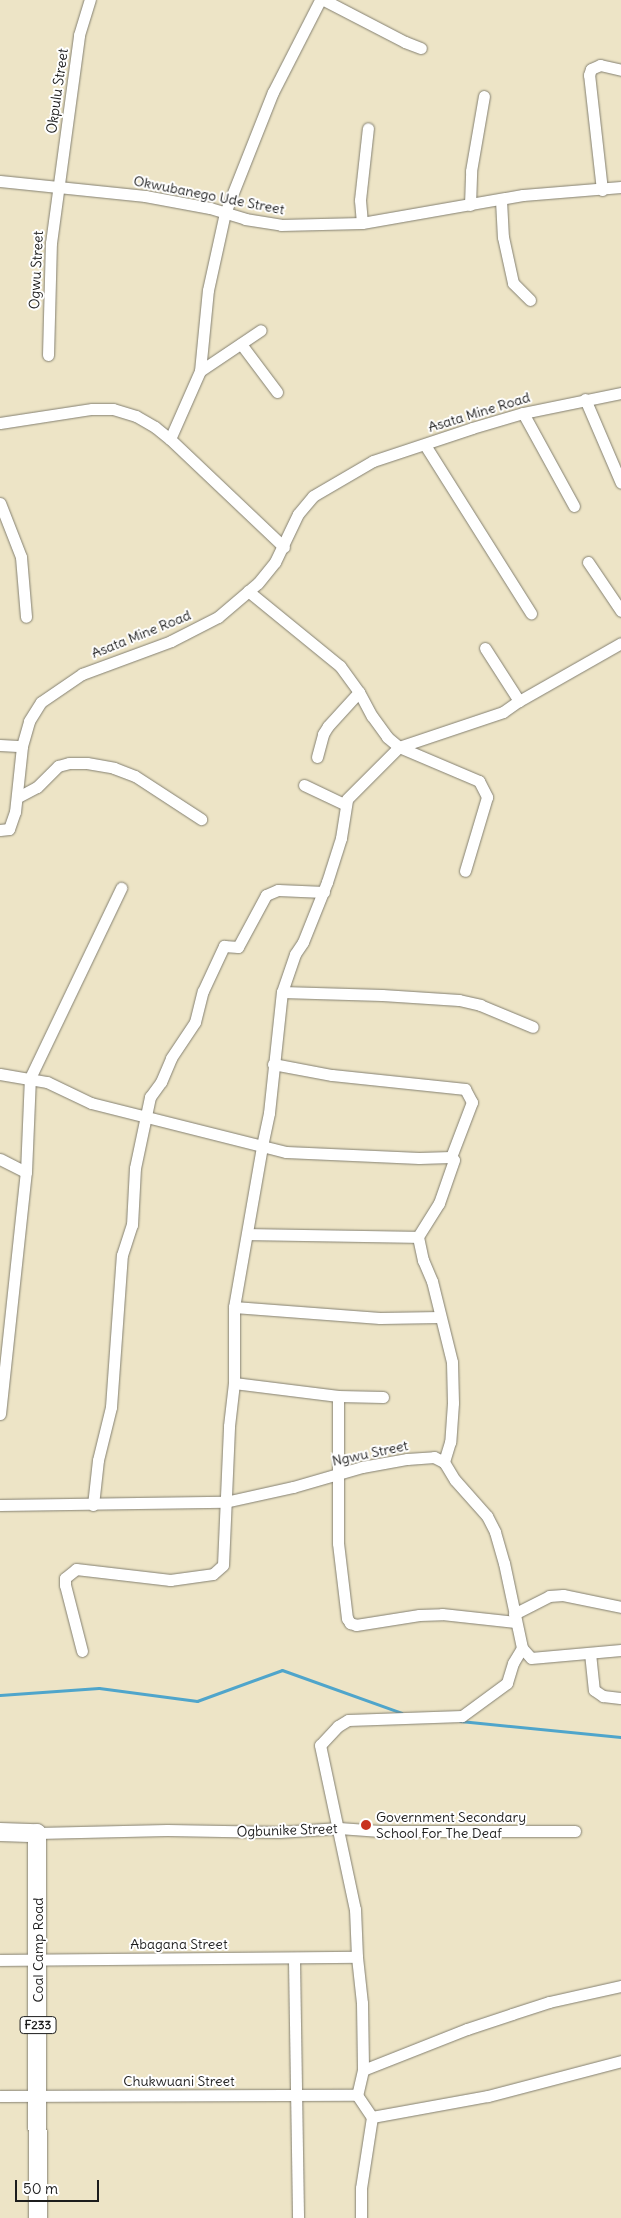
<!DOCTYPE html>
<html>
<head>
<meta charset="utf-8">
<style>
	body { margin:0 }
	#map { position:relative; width:621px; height:2218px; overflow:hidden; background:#ede4c6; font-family:Delius,sans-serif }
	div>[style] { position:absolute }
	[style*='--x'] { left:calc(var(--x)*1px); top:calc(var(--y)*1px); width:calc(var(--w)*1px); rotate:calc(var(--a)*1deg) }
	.stream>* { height:3px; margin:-1.5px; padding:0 1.5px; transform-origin:1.5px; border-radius:1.5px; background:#4fa5cb }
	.roads { filter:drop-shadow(0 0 1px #848071) drop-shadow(0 0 1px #848071) }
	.street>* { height:11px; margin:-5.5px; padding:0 5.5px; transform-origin:5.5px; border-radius:5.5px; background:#fff }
	.primary>* { height:18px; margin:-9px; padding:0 9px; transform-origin:9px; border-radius:9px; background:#fff }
	.dots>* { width:14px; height:14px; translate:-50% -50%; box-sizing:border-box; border:2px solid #fff; border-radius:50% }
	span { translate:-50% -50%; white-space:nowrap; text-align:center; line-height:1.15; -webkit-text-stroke:4px #fff; paint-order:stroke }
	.shield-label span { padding:1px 4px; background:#fff; border:1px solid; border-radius:4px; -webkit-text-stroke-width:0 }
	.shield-label { font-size:12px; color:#1c1c1c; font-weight:700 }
	.street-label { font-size:14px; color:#1c1c1c }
	.poi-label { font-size:14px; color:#1c1c1c }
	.left { translate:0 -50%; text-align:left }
	.scale { position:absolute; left:15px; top:2180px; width:84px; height:22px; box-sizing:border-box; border:2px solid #1c1c1c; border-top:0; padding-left:6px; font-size:15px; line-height:18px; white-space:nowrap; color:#1c1c1c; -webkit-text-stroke:4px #fff; paint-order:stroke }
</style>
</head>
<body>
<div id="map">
	<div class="stream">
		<i style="--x:0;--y:1695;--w:99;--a:-4"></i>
		<i style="--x:99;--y:1688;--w:99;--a:7.6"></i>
		<i style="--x:197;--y:1701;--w:90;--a:-20"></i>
		<i style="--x:282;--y:1670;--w:127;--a:19.7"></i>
		<i style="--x:460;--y:1721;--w:162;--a:5.7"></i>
	</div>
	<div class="roads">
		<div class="street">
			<i style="--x:324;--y:0;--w:91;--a:27.4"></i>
			<i style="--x:405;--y:42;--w:17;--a:21"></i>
			<i style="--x:0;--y:181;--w:146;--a:5.9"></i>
			<i style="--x:145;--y:196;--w:66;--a:10.5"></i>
			<i style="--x:210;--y:208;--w:37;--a:17"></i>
			<i style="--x:245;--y:219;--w:36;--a:9"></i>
			<i style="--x:281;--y:225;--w:81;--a:-1.4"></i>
			<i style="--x:362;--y:223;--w:163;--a:-9.9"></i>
			<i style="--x:523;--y:195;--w:98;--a:-4.7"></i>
			<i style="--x:602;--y:190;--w:116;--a:-96.4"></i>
			<i style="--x:589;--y:75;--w:6;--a:-72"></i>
			<i style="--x:591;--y:69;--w:10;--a:-24"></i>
			<i style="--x:600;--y:65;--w:22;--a:13"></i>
			<i style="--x:501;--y:200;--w:37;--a:87"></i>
			<i style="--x:503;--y:237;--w:47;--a:77.7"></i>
			<i style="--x:513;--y:283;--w:24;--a:45"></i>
			<i style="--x:470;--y:205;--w:34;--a:-88"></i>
			<i style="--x:471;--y:171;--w:76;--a:-80.2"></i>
			<i style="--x:362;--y:223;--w:23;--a:-95"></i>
			<i style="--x:360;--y:200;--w:72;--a:-83.7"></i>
			<i style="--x:241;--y:344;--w:60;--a:53.1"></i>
			<i style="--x:48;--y:355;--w:112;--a:-88.5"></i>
			<i style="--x:51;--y:243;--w:210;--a:-82.3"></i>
			<i style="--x:79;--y:35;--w:37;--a:-73"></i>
			<i style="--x:200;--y:371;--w:73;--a:-33.9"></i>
			<i style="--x:585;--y:399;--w:91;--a:66.8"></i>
			<i style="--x:523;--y:413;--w:106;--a:61.3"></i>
			<i style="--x:0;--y:423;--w:93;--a:-8.7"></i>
			<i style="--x:92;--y:409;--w:21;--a:0"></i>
			<i style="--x:113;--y:409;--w:24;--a:17"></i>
			<i style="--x:136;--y:416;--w:22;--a:30"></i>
			<i style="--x:155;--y:427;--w:19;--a:39"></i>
			<i style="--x:170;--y:439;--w:157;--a:43.5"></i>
			<i style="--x:170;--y:439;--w:74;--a:-66.2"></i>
			<i style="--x:200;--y:371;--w:81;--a:-84.4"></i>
			<i style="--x:208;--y:290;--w:79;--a:-77.6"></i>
			<i style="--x:225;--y:213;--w:130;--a:-68.4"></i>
			<i style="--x:273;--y:92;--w:103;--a:-62.9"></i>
			<i style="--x:425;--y:445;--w:199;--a:57.8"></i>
			<i style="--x:0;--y:503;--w:58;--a:68.7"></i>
			<i style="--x:21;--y:557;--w:60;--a:85.2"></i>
			<i style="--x:588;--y:562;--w:59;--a:56"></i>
			<i style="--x:248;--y:591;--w:119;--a:39.2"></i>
			<i style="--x:340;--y:666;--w:32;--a:54"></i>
			<i style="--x:359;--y:692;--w:27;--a:62"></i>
			<i style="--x:372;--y:716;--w:26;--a:54"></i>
			<i style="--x:387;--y:737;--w:16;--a:40"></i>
			<i style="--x:399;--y:747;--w:87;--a:23"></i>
			<i style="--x:479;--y:781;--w:18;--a:63"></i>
			<i style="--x:487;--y:797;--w:77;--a:106.6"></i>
			<i style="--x:485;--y:648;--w:63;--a:57.3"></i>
			<i style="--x:0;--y:745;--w:22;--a:3"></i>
			<i style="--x:317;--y:757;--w:24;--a:-75"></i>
			<i style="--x:323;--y:734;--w:9;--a:-58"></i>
			<i style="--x:328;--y:726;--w:46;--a:-47.6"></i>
			<i style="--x:304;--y:785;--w:44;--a:25.4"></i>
			<i style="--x:18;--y:797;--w:21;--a:-28"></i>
			<i style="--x:37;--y:787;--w:30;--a:-45"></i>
			<i style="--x:58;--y:766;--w:11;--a:-15"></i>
			<i style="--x:69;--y:763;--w:18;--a:0"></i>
			<i style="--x:87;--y:763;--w:27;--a:10"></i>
			<i style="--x:114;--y:768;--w:22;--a:21"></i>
			<i style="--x:135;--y:776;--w:79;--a:33.1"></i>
			<i style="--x:0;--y:830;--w:9;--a:-6"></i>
			<i style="--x:9;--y:829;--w:18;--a:-71"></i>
			<i style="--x:15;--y:812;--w:66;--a:-83.9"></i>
			<i style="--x:22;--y:746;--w:26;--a:-74"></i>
			<i style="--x:29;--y:721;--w:22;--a:-58"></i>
			<i style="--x:41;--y:702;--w:50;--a:-34.3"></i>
			<i style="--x:82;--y:674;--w:95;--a:-20.3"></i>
			<i style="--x:171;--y:641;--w:53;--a:-27.1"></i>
			<i style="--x:218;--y:617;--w:52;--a:-40.4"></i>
			<i style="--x:258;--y:583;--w:27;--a:-51"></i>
			<i style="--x:275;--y:562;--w:53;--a:-64.4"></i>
			<i style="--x:298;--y:514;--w:23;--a:-50"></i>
			<i style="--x:313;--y:496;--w:69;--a:-30.3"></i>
			<i style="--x:373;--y:461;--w:104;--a:-18.4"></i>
			<i style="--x:472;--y:428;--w:53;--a:-16.4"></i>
			<i style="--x:523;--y:413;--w:100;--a:-11.5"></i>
			<i style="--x:282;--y:992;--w:100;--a:1.7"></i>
			<i style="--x:382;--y:995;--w:77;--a:3.7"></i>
			<i style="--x:459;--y:1000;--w:22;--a:13"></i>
			<i style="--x:480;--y:1005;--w:57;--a:22.5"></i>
			<i style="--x:273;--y:1064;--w:60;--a:10.6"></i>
			<i style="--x:332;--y:1075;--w:134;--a:6"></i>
			<i style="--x:465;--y:1089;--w:15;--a:62"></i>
			<i style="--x:472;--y:1102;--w:59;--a:110.9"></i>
			<i style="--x:0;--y:1074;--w:48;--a:9.7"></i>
			<i style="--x:47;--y:1082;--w:49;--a:25.5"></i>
			<i style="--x:91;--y:1103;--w:176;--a:14.1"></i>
			<i style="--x:262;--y:1146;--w:34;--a:-78"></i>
			<i style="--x:269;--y:1113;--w:122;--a:-83.9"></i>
			<i style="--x:282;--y:992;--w:40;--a:-71.1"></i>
			<i style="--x:295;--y:954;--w:14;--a:-56"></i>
			<i style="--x:303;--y:942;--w:65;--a:-68.2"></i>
			<i style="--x:327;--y:882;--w:46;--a:-72.3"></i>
			<i style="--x:341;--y:838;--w:39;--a:-81"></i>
			<i style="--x:347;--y:799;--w:74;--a:-45"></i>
			<i style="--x:399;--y:747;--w:110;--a:-18.6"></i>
			<i style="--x:503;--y:712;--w:19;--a:-35"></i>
			<i style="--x:519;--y:701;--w:117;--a:-29.6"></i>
			<i style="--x:0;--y:1159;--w:29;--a:27"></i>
			<i style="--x:249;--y:1234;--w:169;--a:1"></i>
			<i style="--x:234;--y:1307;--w:146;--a:4.3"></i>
			<i style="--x:380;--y:1318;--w:60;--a:-1"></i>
			<i style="--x:234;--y:1383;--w:105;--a:7.1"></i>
			<i style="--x:338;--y:1396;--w:45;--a:1.3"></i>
			<i style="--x:338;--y:1396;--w:147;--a:90"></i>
			<i style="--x:338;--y:1543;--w:76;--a:83.2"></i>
			<i style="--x:347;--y:1618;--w:6;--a:59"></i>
			<i style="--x:350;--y:1623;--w:6;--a:18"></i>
			<i style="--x:356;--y:1625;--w:64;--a:-9"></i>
			<i style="--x:419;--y:1615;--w:23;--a:-2"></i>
			<i style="--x:442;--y:1614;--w:74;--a:6.2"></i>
			<i style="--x:0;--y:1414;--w:243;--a:-83.9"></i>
			<i style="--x:26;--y:1172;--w:94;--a:-87.6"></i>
			<i style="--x:30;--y:1078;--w:211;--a:-64.4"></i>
			<i style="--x:0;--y:1505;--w:225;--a:-0.8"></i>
			<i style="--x:225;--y:1502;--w:70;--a:-12.4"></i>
			<i style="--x:293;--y:1487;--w:72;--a:-16.2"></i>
			<i style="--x:362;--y:1467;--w:46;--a:-10.1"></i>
			<i style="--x:407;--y:1459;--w:27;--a:-4"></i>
			<i style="--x:434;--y:1457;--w:11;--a:27"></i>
			<i style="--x:444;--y:1462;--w:21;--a:59"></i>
			<i style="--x:455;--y:1480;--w:48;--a:48.4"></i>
			<i style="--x:487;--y:1516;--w:18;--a:63"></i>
			<i style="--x:495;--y:1532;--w:32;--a:74"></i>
			<i style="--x:504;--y:1563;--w:87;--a:78"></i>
			<i style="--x:522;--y:1648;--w:17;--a:121"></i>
			<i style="--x:513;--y:1663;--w:21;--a:107"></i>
			<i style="--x:507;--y:1683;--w:56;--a:143.7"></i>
			<i style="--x:462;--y:1716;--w:114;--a:178"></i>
			<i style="--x:348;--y:1720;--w:12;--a:149"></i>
			<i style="--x:338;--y:1726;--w:26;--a:133"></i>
			<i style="--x:320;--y:1745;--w:168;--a:78"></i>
			<i style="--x:355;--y:1909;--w:48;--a:87.6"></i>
			<i style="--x:357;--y:1957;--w:46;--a:83.8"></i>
			<i style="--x:362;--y:2003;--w:67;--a:89.1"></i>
			<i style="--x:363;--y:2070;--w:26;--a:103"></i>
			<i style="--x:357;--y:2095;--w:27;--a:56"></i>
			<i style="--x:372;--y:2117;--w:72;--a:98.8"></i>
			<i style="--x:361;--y:2188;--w:30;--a:90"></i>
			<i style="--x:93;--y:1505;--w:45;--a:-83.7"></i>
			<i style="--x:98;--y:1460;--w:55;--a:-76.2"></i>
			<i style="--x:111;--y:1407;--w:152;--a:-85.9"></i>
			<i style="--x:122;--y:1255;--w:32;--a:-72"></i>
			<i style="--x:132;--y:1225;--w:57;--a:-87"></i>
			<i style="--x:135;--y:1168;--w:73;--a:-78.1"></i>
			<i style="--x:150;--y:1097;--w:19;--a:-54"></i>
			<i style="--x:161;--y:1082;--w:26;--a:-67"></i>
			<i style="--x:171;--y:1058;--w:43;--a:-56.3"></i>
			<i style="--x:195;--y:1022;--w:32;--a:-76"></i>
			<i style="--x:203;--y:991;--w:50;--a:-65"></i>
			<i style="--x:224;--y:946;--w:14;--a:4"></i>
			<i style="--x:238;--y:947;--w:59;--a:-61.7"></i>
			<i style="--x:266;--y:895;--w:13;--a:-23"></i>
			<i style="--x:278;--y:890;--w:46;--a:2.5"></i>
			<i style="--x:514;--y:1614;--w:39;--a:-27"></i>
			<i style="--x:549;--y:1596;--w:14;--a:-4"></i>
			<i style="--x:563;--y:1595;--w:59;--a:11.7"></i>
			<i style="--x:522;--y:1648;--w:13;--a:48"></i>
			<i style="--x:531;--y:1658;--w:90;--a:-5.1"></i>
			<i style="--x:82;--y:1651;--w:68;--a:-104.4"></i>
			<i style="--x:65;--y:1585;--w:7;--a:-90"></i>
			<i style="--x:65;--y:1578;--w:14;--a:-39"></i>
			<i style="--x:76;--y:1569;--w:95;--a:6.7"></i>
			<i style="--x:170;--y:1580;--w:43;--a:-7.9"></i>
			<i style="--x:213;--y:1574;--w:13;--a:-42"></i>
			<i style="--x:223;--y:1565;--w:139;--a:-87.5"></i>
			<i style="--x:229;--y:1426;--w:43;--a:-83.4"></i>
			<i style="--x:234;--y:1383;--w:76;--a:-90"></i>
			<i style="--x:234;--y:1307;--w:163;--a:-80.1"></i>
			<i style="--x:262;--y:1146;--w:25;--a:14"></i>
			<i style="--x:286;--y:1152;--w:133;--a:2.6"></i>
			<i style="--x:419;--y:1158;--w:32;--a:-2"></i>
			<i style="--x:451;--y:1157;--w:4;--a:45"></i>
			<i style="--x:454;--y:1160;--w:46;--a:109.2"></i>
			<i style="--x:439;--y:1203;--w:40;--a:122"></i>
			<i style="--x:418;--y:1237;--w:24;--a:78"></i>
			<i style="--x:423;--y:1260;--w:23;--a:67"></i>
			<i style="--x:432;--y:1281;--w:83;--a:76.1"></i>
			<i style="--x:452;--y:1362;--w:41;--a:88.6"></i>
			<i style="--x:453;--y:1403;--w:39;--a:94"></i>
			<i style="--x:450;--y:1442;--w:21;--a:107"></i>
			<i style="--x:590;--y:1653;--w:37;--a:84"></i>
			<i style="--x:594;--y:1690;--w:11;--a:34"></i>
			<i style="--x:603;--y:1696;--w:17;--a:7"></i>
			<i style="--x:37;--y:1833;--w:130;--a:-1.3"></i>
			<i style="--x:167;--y:1830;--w:112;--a:1"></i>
			<i style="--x:279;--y:1832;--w:60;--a:-3.8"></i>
			<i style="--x:339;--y:1828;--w:41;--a:4.2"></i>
			<i style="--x:380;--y:1831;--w:195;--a:0"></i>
			<i style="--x:0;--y:1960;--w:357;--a:-0.5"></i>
			<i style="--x:294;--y:1960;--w:258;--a:89.1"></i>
			<i style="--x:363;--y:2070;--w:112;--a:-21.5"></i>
			<i style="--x:467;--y:2029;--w:47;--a:-18.4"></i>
			<i style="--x:512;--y:2014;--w:39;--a:-18"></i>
			<i style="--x:549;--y:2002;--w:74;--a:-12.5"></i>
			<i style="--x:0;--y:2096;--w:357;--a:-0.2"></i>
			<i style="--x:372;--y:2117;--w:118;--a:-10.3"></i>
			<i style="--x:488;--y:2096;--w:138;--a:-14.7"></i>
		</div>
		<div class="primary">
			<i style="--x:0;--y:1832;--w:37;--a:2"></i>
			<i style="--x:37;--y:1833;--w:385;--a:89.9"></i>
		</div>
	</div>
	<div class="dots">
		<i style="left:366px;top:1825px;background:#c8321e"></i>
	</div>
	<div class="shield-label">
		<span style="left:38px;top:2025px">F233</span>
	</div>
	<div class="street-label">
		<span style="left:57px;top:91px;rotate:-82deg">Okpulu Street</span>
		<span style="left:209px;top:195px;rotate:11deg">Okwubanego Ude Street</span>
		<span style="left:36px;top:270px;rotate:-87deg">Ogwu Street</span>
		<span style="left:479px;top:412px;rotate:-17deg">Asata Mine Road</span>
		<span style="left:141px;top:634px;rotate:-22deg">Asata Mine Road</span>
		<span style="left:370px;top:1453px;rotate:-12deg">Ngwu Street</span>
		<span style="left:287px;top:1830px;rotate:-2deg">Ogbunike Street</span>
		<span style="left:179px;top:1944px">Abagana Street</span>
		<span style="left:38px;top:1950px;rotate:-90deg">Coal Camp Road</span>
		<span style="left:179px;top:2081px">Chukwuani Street</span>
	</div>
	<div class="poi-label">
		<span class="left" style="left:376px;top:1825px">Government Secondary<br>School For The Deaf</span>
	</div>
	<div class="scale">50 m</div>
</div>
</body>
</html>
